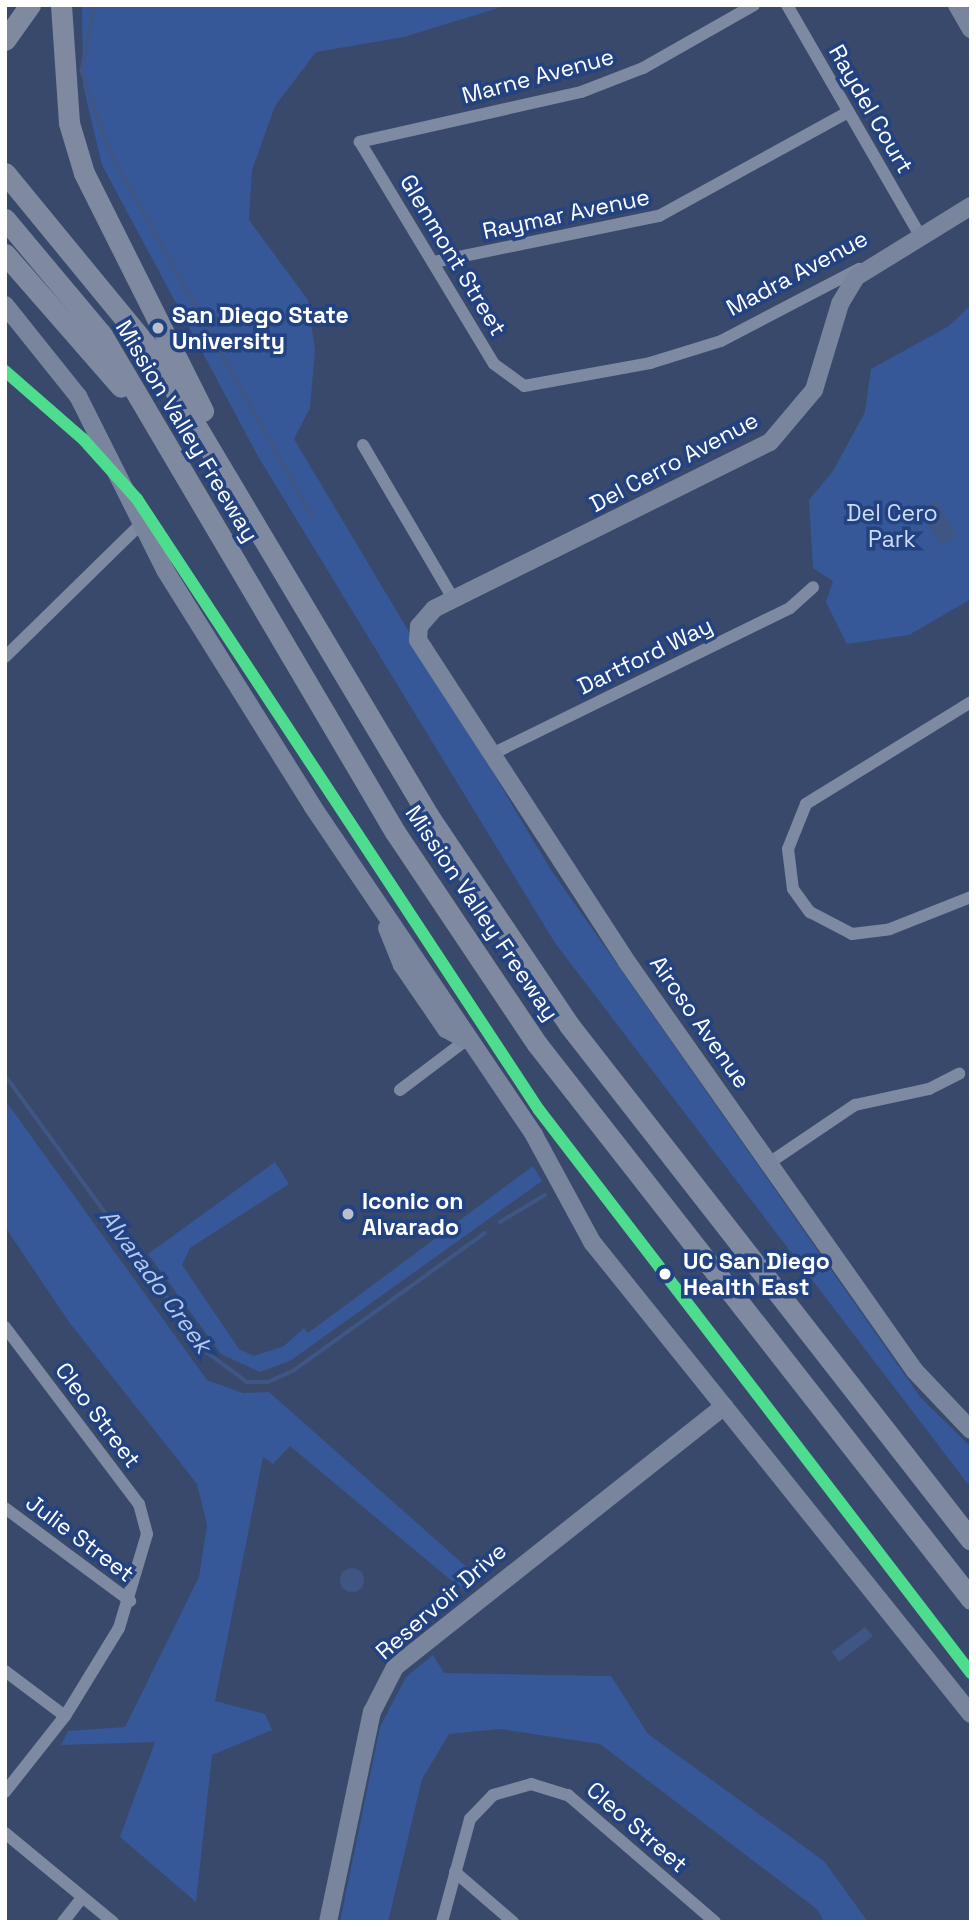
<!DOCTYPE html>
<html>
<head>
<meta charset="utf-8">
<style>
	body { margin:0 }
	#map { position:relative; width:976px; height:1927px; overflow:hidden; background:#38496b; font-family:"Space Grotesk",sans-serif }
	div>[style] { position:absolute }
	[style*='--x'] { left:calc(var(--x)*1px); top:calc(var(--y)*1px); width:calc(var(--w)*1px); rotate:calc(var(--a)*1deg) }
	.green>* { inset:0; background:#365898 }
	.water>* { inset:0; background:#3f5684 }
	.round { border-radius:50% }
	.stream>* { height:3.5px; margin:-1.75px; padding:0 1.75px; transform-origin:1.75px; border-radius:1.75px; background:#3f5684 }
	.street>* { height:12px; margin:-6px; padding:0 6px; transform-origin:6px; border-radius:6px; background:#7e8aa1 }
	.secondary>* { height:18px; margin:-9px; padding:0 9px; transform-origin:9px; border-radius:9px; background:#79859d }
	.highway>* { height:21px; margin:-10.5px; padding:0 10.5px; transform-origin:10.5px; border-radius:10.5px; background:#7f8aa1 }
	.rail-1>* { height:12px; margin:-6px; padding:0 6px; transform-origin:6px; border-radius:6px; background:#4edd8f }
	.dots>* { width:19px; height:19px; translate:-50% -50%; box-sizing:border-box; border:4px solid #224281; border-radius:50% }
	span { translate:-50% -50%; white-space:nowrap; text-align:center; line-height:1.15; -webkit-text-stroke:7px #224281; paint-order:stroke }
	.street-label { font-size:23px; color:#fff }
	.poi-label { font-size:23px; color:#fff; font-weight:700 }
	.left { translate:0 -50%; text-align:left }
	.park-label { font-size:23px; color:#ccdbf6 }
	.stop-label { font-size:23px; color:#fff; font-weight:700 }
	.water-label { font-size:24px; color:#b4c9ef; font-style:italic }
	.frame { position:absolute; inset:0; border:7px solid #fff; pointer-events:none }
</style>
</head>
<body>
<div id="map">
	<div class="green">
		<i style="clip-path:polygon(82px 5px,508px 5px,404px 37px,316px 52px,275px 106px,252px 170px,249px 220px,308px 300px,315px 350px,310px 408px,294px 439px,551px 870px,921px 1398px,971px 1447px,971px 1488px,555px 943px,259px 458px,102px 165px,83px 85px)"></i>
		<i style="clip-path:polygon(971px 305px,971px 599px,909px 635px,847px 644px,826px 602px,833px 581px,813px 568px,809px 500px,833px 471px,865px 412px,871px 369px,949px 326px)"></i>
		<i style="clip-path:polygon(5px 1100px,207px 1380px,243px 1393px,269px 1392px,479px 1578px,464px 1591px,290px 1446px,273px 1464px,263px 1457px,215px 1701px,265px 1714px,272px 1730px,212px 1755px,196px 1902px,120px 1837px,155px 1742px,61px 1745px,68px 1731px,125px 1727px,199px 1577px,207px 1525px,197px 1484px,69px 1322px,5px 1227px)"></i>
		<i style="clip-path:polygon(275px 1162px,289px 1184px,190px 1248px,182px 1265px,239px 1349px,254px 1356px,284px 1346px,304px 1328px,308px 1333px,533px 1166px,542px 1181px,290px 1361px,260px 1372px,221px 1354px,148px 1254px)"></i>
		<i style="clip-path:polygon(433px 1655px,444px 1673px,611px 1676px,648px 1734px,824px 1861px,868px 1922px,824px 1922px,818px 1910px,600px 1744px,500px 1729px,449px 1734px,422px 1779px,388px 1922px,340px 1922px,380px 1727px,406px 1677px)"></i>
	</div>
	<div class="water">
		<i style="clip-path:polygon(936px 500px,958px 536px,941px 546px,919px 510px)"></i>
		<i class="round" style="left:340px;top:1568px;width:24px;height:24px"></i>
		<i style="clip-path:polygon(865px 1627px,873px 1636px,839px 1662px,832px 1652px)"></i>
	</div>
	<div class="stream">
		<i style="--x:95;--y:5;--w:67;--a:101.1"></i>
		<i style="--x:82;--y:71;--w:87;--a:70.5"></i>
		<i style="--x:111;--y:153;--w:415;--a:61"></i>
		<i style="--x:5;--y:1075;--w:344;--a:53.9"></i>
		<i style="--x:208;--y:1353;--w:49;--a:36.6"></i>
		<i style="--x:247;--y:1382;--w:21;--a:0"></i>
		<i style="--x:268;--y:1382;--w:27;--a:-24"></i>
		<i style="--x:293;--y:1371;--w:236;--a:-35.7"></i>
		<i style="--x:500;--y:1222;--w:52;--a:-31"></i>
	</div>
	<div class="street">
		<i style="--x:754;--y:5;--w:128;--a:150.4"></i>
		<i style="--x:643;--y:68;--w:66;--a:158.8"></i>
		<i style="--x:581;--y:92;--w:227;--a:167.3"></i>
		<i style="--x:360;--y:142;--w:259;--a:58.9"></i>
		<i style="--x:494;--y:364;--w:37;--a:36"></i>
		<i style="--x:524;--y:386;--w:128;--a:-10.3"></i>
		<i style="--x:650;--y:363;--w:74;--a:-17.2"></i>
		<i style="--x:721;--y:341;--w:156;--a:-27.6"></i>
		<i style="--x:787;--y:5;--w:264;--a:60"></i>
		<i style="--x:434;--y:262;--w:230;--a:-11.6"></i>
		<i style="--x:659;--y:216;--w:216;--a:-28.8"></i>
		<i style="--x:363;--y:445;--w:180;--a:59.6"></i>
		<i style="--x:5;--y:657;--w:189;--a:-44.4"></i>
		<i style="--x:971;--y:702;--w:194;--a:148.3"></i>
		<i style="--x:806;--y:804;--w:48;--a:111.8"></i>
		<i style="--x:788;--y:849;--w:40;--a:82.9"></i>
		<i style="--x:793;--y:889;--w:29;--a:54"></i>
		<i style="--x:810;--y:912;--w:47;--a:27.6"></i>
		<i style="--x:852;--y:934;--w:38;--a:-7"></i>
		<i style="--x:890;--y:929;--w:87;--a:-21.6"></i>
		<i style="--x:490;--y:755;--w:334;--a:-26.1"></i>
		<i style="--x:790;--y:608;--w:31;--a:-42"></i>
		<i style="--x:400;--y:1090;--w:83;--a:-37.1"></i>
		<i style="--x:769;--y:1163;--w:104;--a:-34"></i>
		<i style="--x:855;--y:1105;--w:76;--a:-12.2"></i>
		<i style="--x:929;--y:1089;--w:34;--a:-27"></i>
		<i style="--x:5;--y:1327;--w:222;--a:52.9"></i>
		<i style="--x:139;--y:1504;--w:31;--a:75"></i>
		<i style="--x:147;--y:1534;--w:98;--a:106.6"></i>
		<i style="--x:119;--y:1628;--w:103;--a:121.5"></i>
		<i style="--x:65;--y:1716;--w:97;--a:128.3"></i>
		<i style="--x:5;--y:1508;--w:156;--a:36.6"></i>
		<i style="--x:5;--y:1671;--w:75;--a:36.9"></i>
		<i style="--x:5;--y:1833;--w:140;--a:39.5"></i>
		<i style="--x:455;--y:1872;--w:77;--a:40.8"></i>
		<i style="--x:63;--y:1922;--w:31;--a:-52"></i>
		<i style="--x:442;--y:1922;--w:107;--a:-74.8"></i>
		<i style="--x:470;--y:1819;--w:33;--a:-46"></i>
		<i style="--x:493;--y:1795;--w:40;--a:-16"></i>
		<i style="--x:531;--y:1784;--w:39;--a:17"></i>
		<i style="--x:568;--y:1795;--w:194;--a:40.8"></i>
	</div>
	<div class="secondary">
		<i style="--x:957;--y:5;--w:28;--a:60"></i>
		<i style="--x:971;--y:206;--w:135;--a:148.3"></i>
		<i style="--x:856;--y:277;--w:31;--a:121"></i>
		<i style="--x:840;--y:304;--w:90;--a:106.8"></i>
		<i style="--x:814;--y:390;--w:68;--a:130.2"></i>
		<i style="--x:770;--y:442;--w:375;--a:153.6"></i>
		<i style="--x:434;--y:609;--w:23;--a:131"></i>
		<i style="--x:419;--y:626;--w:14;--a:94"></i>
		<i style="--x:418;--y:640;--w:384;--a:57"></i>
		<i style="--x:627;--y:962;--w:500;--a:54.85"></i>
		<i style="--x:915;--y:1371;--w:81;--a:46.5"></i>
		<i style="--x:5;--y:305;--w:117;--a:51.3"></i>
		<i style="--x:78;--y:396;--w:195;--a:63.4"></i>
		<i style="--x:165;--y:570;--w:279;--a:58"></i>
		<i style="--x:313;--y:807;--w:396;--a:56"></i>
		<i style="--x:534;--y:1135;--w:122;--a:61.5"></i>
		<i style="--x:592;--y:1242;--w:605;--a:51.24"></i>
		<i style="--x:387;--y:928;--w:40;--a:68"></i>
		<i style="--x:402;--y:965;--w:78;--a:55.5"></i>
		<i style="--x:446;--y:1029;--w:23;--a:29"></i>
		<i style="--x:328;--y:1922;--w:215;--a:-78.2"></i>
		<i style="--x:372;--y:1712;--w:51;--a:-62.9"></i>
		<i style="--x:395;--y:1667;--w:420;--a:-38.4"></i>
	</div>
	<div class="highway">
		<i style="--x:61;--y:5;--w:118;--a:86.1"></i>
		<i style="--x:69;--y:123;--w:52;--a:73.3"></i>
		<i style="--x:84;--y:173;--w:266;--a:63.4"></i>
		<i style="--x:5;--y:40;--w:43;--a:-54.5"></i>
		<i style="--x:5;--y:173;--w:232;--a:50.6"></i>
		<i style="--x:152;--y:352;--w:539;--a:59.2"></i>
		<i style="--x:428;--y:815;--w:253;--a:56.1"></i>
		<i style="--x:569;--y:1025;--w:653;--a:52.03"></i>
		<i style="--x:5;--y:219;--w:151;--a:50.1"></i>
		<i style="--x:102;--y:335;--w:577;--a:59.48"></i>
		<i style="--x:395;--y:832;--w:255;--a:56.2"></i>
		<i style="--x:537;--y:1044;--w:705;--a:51.98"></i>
		<i style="--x:5;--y:254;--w:176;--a:48.9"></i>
	</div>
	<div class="rail-1">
		<i style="--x:5;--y:371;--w:103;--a:41.1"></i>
		<i style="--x:83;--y:439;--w:81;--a:48"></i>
		<i style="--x:137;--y:499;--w:731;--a:56.66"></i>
		<i style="--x:539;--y:1110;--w:710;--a:52.5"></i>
	</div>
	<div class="dots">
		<i style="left:158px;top:328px;background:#b9bfcb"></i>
		<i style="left:348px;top:1214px;background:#b9bfcb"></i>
		<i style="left:665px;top:1274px;background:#fff"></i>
	</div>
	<div class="street-label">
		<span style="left:538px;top:76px;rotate:-15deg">Marne Avenue</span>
		<span style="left:871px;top:109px;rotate:60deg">Raydel Court</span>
		<span style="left:566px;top:214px;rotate:-12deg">Raymar Avenue</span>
		<span style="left:453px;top:255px;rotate:59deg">Glenmont Street</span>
		<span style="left:797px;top:273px;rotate:-28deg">Madra Avenue</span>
		<span style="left:187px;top:431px;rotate:59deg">Mission Valley Freeway</span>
		<span style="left:674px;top:462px;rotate:-28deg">Del Cerro Avenue</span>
		<span style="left:645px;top:656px;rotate:-26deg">Dartford Way</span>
		<span style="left:482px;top:913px;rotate:56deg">Mission Valley Freeway</span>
		<span style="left:700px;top:1022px;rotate:55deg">Airoso Avenue</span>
		<span style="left:98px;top:1415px;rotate:53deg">Cleo Street</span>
		<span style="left:80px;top:1538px;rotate:37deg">Julie Street</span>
		<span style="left:441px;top:1601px;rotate:-41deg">Reservoir Drive</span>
		<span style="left:637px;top:1827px;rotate:41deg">Cleo Street</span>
	</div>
	<div class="poi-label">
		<span class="left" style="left:172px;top:328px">San Diego State<br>University</span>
		<span class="left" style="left:362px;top:1214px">Iconic on<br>Alvarado</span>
	</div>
	<div class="park-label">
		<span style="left:892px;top:526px">Del Cero<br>Park</span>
	</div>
	<div class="stop-label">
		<span class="left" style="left:683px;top:1274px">UC San Diego<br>Health East</span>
	</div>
	<div class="water-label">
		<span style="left:156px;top:1281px;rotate:54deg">Alvarado Creek</span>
	</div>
	<div class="frame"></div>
</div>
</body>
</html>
